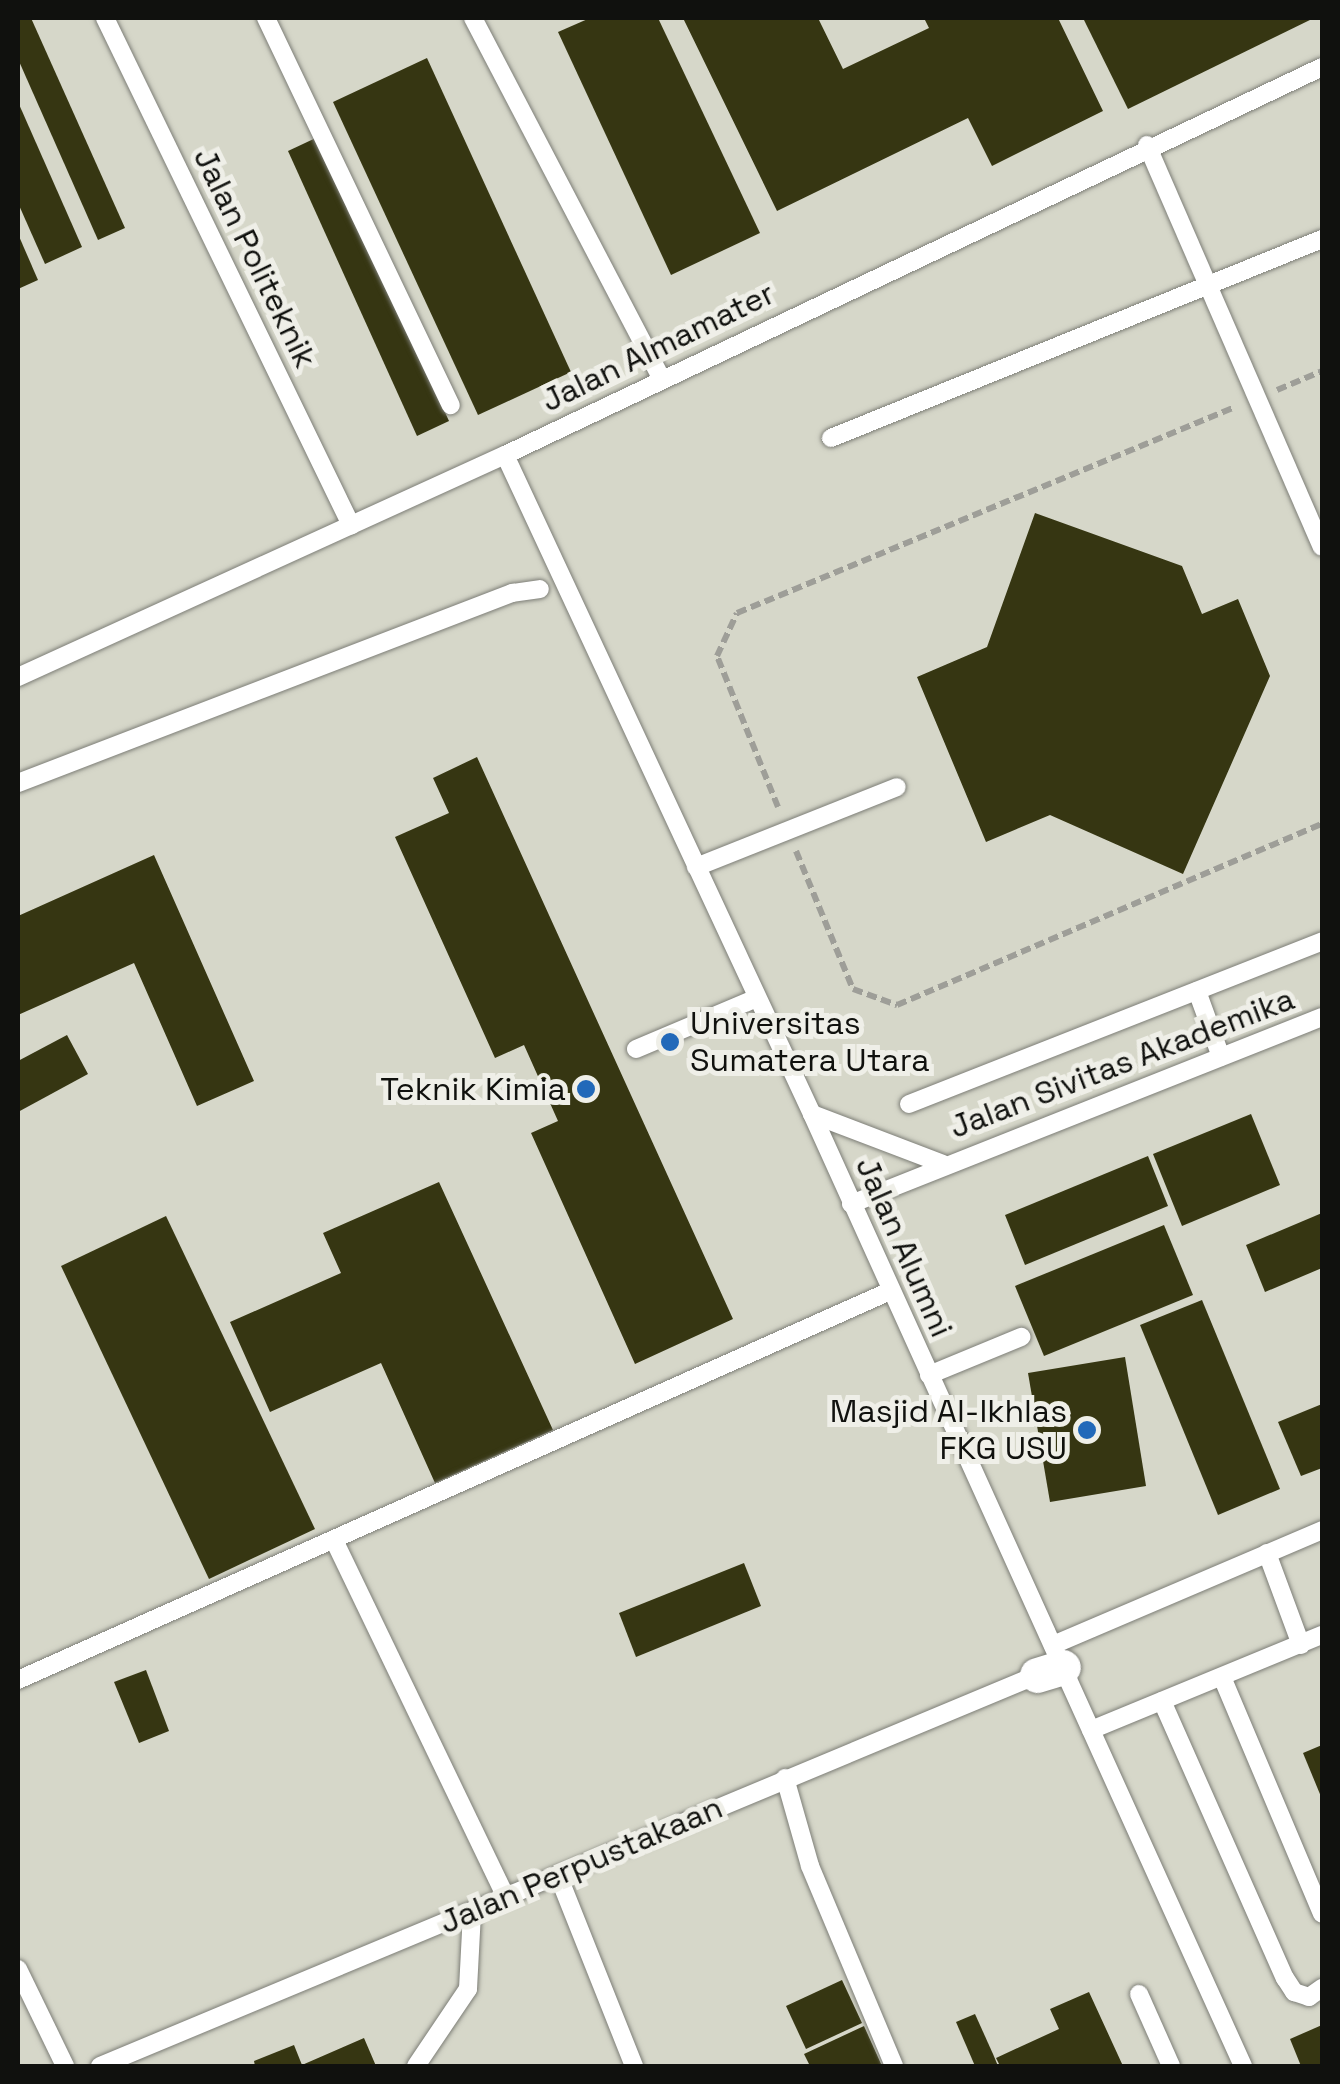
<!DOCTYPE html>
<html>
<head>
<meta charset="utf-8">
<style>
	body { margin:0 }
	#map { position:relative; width:1340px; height:2084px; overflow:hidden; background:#e2e2db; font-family:"Space Grotesk",sans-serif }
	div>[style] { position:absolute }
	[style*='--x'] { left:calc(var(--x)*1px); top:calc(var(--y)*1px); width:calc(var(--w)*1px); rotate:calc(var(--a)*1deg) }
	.built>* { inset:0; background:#d6d7c9 }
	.building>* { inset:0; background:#363612 }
	.path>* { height:6px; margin-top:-3px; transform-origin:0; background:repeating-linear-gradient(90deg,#9e9e98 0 10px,transparent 0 15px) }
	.roads { filter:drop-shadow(0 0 2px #7d7e77) drop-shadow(0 0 2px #7d7e77) }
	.lane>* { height:18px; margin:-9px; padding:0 9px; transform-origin:9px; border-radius:9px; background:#fff }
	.street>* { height:35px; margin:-17.5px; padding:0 17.5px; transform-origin:17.5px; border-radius:17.5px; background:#fff }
	.dots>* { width:28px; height:28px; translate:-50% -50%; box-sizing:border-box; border:5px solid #efefe8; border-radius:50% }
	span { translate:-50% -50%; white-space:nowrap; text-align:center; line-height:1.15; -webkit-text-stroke:10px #efefe8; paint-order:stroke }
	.street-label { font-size:32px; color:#10110e }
	.poi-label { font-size:32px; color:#10110e }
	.left { translate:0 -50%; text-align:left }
	.right { translate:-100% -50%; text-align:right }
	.frame { position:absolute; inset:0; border:20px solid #10110e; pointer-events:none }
</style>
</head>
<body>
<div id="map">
	<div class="built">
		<i style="clip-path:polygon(18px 18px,1322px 18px,1322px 2066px,18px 2066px)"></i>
	</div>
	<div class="building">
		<i style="clip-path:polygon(18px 18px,31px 18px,125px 228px,98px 240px,18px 59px)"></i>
		<i style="clip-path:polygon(590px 18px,658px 18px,760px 233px,671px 275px,558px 32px)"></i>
		<i style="clip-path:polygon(683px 18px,818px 18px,843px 69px,929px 28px,924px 18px,1058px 18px,1103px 111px,992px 166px,968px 118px,777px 211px)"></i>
		<i style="clip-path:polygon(1083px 18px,1314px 18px,1128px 109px)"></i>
		<i style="clip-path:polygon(427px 58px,571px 372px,478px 415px,333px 102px)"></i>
		<i style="clip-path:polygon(18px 102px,82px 247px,45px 264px,18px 203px)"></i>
		<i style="clip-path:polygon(320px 136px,449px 421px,417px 436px,288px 151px)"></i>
		<i style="clip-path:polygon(18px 234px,38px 280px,18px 289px)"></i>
		<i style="clip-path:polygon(1035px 513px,1182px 566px,1202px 614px,1238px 599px,1270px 676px,1183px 874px,1050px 815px,986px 842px,917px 677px,987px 647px)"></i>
		<i style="clip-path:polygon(477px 757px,733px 1319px,635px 1364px,531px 1133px,558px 1121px,524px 1045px,495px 1058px,395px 837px,449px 813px,433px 778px)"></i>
		<i style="clip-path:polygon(154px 855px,254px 1081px,197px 1106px,134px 963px,18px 1015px,18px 916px)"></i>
		<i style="clip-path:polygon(67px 1035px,88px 1074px,18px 1112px,18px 1061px)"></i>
		<i style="clip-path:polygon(1251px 1114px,1280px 1185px,1182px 1226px,1153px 1154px)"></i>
		<i style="clip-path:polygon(1148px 1156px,1168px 1206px,1025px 1265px,1005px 1215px)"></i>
		<i style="clip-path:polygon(439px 1182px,553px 1430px,435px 1483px,381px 1363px,270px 1412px,230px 1322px,341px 1273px,323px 1233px)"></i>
		<i style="clip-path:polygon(1322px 1213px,1322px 1268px,1265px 1292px,1246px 1245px)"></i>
		<i style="clip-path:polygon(166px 1216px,315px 1529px,209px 1579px,61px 1266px)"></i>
		<i style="clip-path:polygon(1164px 1225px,1193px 1295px,1044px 1356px,1015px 1286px)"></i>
		<i style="clip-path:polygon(1202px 1300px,1280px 1489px,1218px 1515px,1140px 1325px)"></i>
		<i style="clip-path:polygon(1125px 1357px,1146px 1486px,1050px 1502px,1028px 1373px)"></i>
		<i style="clip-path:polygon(1322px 1404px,1322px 1468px,1301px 1476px,1278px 1422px)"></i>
		<i style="clip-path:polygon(744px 1563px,761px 1606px,636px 1657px,619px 1613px)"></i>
		<i style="clip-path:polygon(146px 1670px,169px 1731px,139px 1743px,114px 1682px)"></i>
		<i style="clip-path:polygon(1322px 1745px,1322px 1799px,1303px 1753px)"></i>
		<i style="clip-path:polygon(842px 1980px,862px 2023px,806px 2049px,786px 2006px)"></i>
		<i style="clip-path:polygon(1089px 1992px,1123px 2066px,1000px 2066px,996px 2058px,1059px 2029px,1050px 2009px)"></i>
		<i style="clip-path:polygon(975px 2014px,993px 2054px,998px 2066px,975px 2066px,956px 2022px)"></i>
		<i style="clip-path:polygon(1322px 2025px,1322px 2066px,1301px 2066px,1290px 2039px)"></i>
		<i style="clip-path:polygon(864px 2026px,882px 2066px,810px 2066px,804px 2054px)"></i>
		<i style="clip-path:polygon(364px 2038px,376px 2066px,255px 2066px,254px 2061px,294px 2045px,302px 2065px)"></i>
	</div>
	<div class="path">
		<i style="--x:1277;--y:390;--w:49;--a:-22.9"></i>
		<i style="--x:778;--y:807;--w:163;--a:-112"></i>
		<i style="--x:717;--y:656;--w:47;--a:-65.1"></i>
		<i style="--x:737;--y:613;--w:537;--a:-22.46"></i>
		<i style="--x:796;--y:851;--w:149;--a:67.6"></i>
		<i style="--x:853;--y:989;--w:47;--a:20"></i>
		<i style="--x:897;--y:1005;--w:462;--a:-23.1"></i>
	</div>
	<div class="roads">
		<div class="lane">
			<i style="--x:105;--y:18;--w:564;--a:64.12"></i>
			<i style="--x:266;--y:18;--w:429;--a:64.5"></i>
			<i style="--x:473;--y:18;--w:405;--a:62.4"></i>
			<i style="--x:1147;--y:145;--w:438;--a:66.5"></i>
			<i style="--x:831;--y:438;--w:530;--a:-22.06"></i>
			<i style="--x:505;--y:455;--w:727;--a:65.02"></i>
			<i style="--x:812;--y:1114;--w:1045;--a:65.64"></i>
			<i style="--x:18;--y:677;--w:535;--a:-24.51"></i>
			<i style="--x:505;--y:455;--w:904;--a:-25.4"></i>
			<i style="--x:18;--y:783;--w:529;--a:-21.04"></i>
			<i style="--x:512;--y:593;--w:28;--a:-8"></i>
			<i style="--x:696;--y:867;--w:216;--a:-21.7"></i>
			<i style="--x:1197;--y:991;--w:70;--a:70"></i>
			<i style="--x:636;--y:1049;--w:131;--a:-22.9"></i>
			<i style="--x:909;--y:1104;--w:444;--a:-21.5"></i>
			<i style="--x:812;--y:1114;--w:140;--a:20.9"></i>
			<i style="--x:851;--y:1204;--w:507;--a:-21.65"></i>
			<i style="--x:929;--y:1375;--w:100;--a:-22.4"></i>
			<i style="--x:334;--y:1540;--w:396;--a:64.3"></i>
			<i style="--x:1267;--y:1553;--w:98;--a:69.7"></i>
			<i style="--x:1053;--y:1645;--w:293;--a:-23.1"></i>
			<i style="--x:1222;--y:1677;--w:257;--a:67.1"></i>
			<i style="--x:18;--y:1680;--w:955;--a:-24.04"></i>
			<i style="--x:1162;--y:1701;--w:303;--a:66.1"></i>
			<i style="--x:1285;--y:1978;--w:17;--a:57"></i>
			<i style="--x:1294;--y:1992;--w:16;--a:18"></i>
			<i style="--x:1309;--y:1997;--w:16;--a:-35"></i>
			<i style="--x:1091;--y:1730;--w:250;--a:-22.4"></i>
			<i style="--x:785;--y:1778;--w:91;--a:74.1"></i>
			<i style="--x:810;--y:1866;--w:217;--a:67.2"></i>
			<i style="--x:558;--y:1875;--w:206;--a:68.3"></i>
			<i style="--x:18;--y:1969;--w:108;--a:64.1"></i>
			<i style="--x:1139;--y:1994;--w:79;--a:66"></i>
			<i style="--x:100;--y:2066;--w:1015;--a:-22.65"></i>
			<i style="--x:416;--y:2066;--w:93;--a:-56"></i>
			<i style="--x:468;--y:1989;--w:77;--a:-87"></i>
		</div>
		<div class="street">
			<i style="--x:1037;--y:1675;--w:27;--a:-17"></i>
		</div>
	</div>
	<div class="dots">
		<i style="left:670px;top:1042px;background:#2269b9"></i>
		<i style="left:586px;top:1089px;background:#2269b9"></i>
		<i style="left:1087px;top:1430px;background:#2269b9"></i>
	</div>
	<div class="street-label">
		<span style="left:255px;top:258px;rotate:64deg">Jalan Politeknik</span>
		<span style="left:658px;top:347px;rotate:-26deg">Jalan Almamater</span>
		<span style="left:1122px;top:1063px;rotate:-21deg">Jalan Sivitas Akademika</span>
		<span style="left:904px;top:1247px;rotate:66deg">Jalan Alumni</span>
		<span style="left:581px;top:1865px;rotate:-23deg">Jalan Perpustakaan</span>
	</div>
	<div class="poi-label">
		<span class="left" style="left:690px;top:1042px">Universitas<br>Sumatera Utara</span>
		<span class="right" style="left:566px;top:1089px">Teknik Kimia</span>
		<span class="right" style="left:1067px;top:1430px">Masjid Al-Ikhlas<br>FKG USU</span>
	</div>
	<div class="frame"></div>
</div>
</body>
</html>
